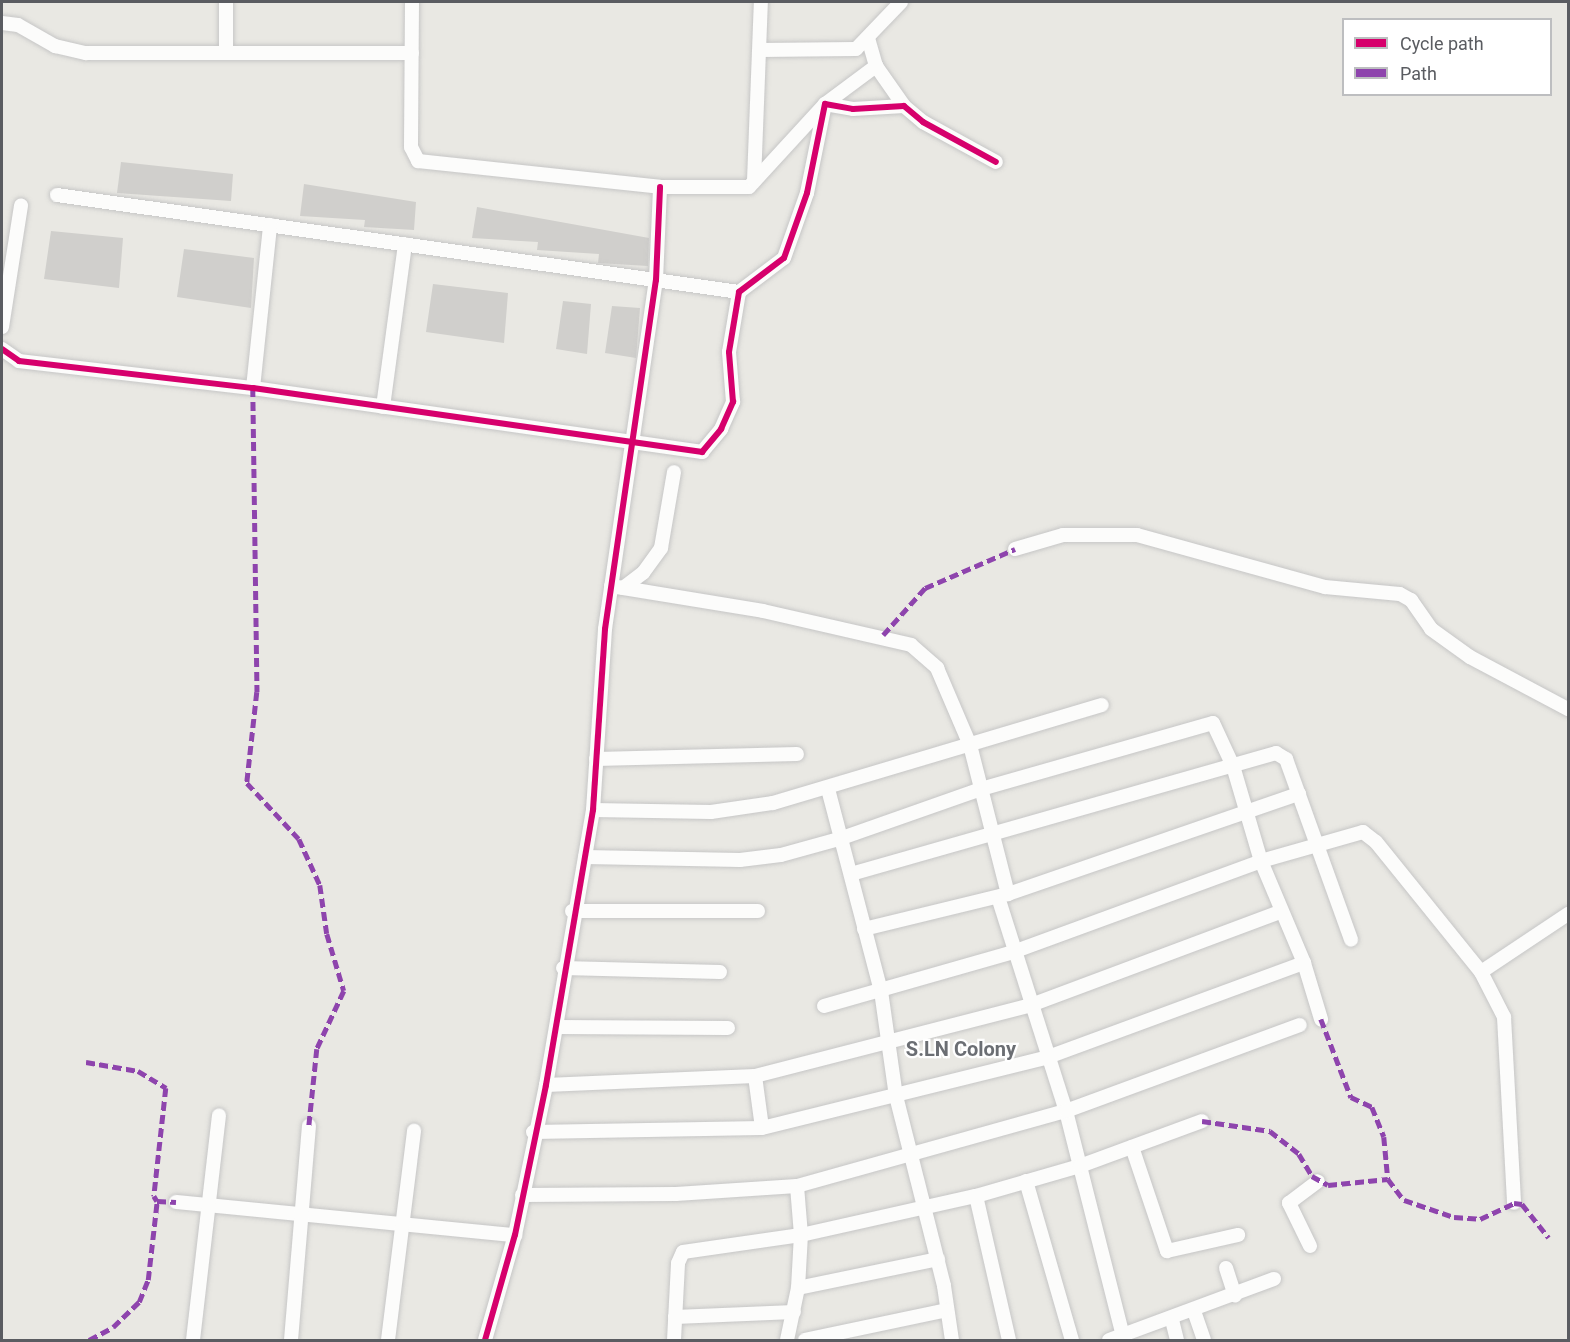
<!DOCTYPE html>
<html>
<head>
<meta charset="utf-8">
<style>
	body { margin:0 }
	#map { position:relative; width:1570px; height:1342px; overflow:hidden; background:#e9e8e3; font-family:Roboto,sans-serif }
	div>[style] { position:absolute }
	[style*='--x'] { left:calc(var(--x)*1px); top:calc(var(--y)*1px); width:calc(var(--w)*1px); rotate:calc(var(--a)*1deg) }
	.building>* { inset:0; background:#d0cfcc }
	.roads { filter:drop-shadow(0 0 2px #c6c6c6) drop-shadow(0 0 2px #c6c6c6) }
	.minor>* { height:14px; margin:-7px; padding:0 7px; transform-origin:7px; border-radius:7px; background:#fcfcfb }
	.quiet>* { height:4.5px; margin-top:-2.25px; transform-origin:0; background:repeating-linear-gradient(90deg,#8e44ad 0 9px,transparent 0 13.5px) }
	.cycleway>* { height:6px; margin:-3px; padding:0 3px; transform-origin:3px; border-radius:3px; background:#d6006c }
	span { translate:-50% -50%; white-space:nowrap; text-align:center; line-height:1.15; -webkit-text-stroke:4.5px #fff; paint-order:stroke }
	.quarter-label { font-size:20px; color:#6b6e73; font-weight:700 }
	.frame { position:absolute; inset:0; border:3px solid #5a5c61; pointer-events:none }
	.legend { position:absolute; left:1342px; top:18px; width:210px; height:78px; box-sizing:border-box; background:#fff; border:2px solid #bdbec0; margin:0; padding:8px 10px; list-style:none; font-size:18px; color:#5a5c61 }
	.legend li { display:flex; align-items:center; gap:12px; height:30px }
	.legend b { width:30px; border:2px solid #bdbec0 }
</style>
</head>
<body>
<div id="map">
	<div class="building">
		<i style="clip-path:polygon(121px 162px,233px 174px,231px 201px,117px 193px)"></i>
		<i style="clip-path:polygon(304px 184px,416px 202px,414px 230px,364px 227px,365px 220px,300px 216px)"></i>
		<i style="clip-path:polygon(477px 207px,649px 238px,648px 266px,598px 263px,599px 254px,537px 250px,538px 242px,472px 238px)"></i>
		<i style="clip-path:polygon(51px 231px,123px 238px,119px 288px,44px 279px)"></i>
		<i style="clip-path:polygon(184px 249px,254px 258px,251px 308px,177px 297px)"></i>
		<i style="clip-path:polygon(433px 284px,508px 293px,504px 343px,426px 332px)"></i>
		<i style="clip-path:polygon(563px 301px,591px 304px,587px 354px,556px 349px)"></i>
		<i style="clip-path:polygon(612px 306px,640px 308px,636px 358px,605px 353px)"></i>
	</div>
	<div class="roads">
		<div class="minor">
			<i style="--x:226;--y:2;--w:51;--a:90"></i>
			<i style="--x:412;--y:2;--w:145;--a:90.4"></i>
			<i style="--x:411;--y:147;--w:16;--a:63"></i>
			<i style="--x:418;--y:161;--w:243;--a:6.1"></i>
			<i style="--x:660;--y:187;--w:89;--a:0"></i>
			<i style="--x:749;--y:187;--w:113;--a:-47.5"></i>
			<i style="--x:825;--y:104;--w:64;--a:-36.7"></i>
			<i style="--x:876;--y:66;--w:29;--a:-106"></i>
			<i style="--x:2;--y:23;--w:16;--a:7"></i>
			<i style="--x:18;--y:25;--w:43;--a:29.6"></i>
			<i style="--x:55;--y:46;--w:32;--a:13"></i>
			<i style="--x:86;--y:53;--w:326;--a:0"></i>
			<i style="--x:760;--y:50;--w:96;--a:-0.6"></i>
			<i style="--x:856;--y:49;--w:65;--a:-46.2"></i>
			<i style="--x:876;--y:66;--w:49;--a:55"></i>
			<i style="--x:754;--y:181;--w:179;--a:-87.8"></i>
			<i style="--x:57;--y:195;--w:689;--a:8.09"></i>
			<i style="--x:2;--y:327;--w:123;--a:-81.1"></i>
			<i style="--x:2;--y:349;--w:21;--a:35"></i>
			<i style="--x:19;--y:361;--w:236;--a:6.6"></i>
			<i style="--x:253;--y:388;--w:454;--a:8.1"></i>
			<i style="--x:702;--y:452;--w:30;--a:-50"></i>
			<i style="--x:721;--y:429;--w:30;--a:-66"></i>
			<i style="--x:733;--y:402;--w:50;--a:-94.6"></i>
			<i style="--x:729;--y:352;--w:61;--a:-80.5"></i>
			<i style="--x:739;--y:292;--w:56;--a:-37.1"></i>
			<i style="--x:784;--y:258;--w:69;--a:-70.5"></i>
			<i style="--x:807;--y:193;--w:91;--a:-78.6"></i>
			<i style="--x:825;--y:104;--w:28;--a:10"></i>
			<i style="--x:853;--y:109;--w:51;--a:-3.4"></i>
			<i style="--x:904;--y:106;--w:25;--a:40"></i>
			<i style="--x:923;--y:122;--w:83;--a:28.7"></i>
			<i style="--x:253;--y:388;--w:164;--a:-84"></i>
			<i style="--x:383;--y:407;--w:164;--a:-82.3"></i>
			<i style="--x:1015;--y:549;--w:50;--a:-16.3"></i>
			<i style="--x:1063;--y:535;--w:74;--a:0"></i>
			<i style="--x:1137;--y:535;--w:195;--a:15.5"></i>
			<i style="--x:1325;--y:587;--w:75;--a:5.3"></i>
			<i style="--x:1400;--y:594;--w:13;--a:29"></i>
			<i style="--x:1411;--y:600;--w:35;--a:55"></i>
			<i style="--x:1431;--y:629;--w:48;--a:35.7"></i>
			<i style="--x:1470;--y:657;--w:111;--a:28"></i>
			<i style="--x:611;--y:586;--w:154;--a:9.3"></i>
			<i style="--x:763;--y:611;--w:152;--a:12.9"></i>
			<i style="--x:911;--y:645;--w:35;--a:41"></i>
			<i style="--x:937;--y:668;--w:84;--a:66.8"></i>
			<i style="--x:970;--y:745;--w:154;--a:75.7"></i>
			<i style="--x:623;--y:588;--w:25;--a:-37"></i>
			<i style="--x:643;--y:573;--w:31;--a:-54"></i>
			<i style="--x:661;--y:548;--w:77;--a:-80.3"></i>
			<i style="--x:596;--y:759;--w:201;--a:-1.4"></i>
			<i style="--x:828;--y:789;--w:209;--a:75.3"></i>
			<i style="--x:881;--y:991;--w:106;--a:81.9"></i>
			<i style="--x:896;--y:1096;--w:196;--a:75.8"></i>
			<i style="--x:944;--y:1286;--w:55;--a:81.6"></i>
			<i style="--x:593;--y:810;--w:118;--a:1"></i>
			<i style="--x:711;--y:812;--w:63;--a:-8.3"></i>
			<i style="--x:773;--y:803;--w:343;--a:-16.6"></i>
			<i style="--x:585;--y:857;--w:155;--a:1.1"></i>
			<i style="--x:740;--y:860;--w:41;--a:-7"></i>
			<i style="--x:781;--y:855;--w:60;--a:-15.4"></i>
			<i style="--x:839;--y:839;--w:151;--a:-19.4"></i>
			<i style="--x:981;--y:789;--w:241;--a:-15.9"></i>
			<i style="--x:1213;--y:723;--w:47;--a:65.1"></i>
			<i style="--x:1233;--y:766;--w:99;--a:73.6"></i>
			<i style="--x:1261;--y:861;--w:111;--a:67.1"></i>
			<i style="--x:1304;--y:963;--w:59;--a:73.1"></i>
			<i style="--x:851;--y:874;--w:442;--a:-15.9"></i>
			<i style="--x:1276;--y:753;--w:12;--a:31"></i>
			<i style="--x:1286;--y:759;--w:192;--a:70.2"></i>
			<i style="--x:998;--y:897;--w:225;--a:72.4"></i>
			<i style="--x:1066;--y:1111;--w:236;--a:75.8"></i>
			<i style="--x:572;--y:911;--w:186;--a:0"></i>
			<i style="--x:864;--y:929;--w:148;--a:-13.7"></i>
			<i style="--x:1008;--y:894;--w:308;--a:-19"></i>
			<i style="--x:563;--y:968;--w:157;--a:1.5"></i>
			<i style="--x:1481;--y:972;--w:105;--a:-33.7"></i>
			<i style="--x:824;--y:1006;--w:197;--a:-15.9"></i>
			<i style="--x:1013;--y:952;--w:264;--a:-20.1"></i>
			<i style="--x:1261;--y:861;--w:106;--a:-15.9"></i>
			<i style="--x:1363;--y:832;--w:16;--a:38"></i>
			<i style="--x:1376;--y:842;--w:167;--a:51.1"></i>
			<i style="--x:1481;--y:972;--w:51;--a:62.9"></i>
			<i style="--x:1504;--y:1017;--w:186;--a:86.9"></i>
			<i style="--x:557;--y:1027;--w:171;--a:0.3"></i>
			<i style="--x:755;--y:1076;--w:52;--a:82.3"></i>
			<i style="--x:546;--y:1085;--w:209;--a:-2.5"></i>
			<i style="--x:755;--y:1076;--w:285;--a:-14.4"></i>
			<i style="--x:1031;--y:1005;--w:266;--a:-20.5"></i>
			<i style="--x:533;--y:1132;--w:229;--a:-1"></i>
			<i style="--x:762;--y:1128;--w:295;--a:-13.9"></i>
			<i style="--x:1048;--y:1057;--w:273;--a:-20.2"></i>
			<i style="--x:1132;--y:1147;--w:110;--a:71.4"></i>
			<i style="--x:1167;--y:1251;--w:73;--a:-12.7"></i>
			<i style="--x:1026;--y:1181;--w:166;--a:73.9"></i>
			<i style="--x:522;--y:1195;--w:154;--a:-0.4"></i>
			<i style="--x:676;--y:1194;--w:121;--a:-3.8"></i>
			<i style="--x:797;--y:1186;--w:279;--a:-15.6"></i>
			<i style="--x:1066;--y:1111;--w:249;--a:-20.2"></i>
			<i style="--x:976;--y:1196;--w:148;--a:77.1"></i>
			<i style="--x:176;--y:1202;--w:341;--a:5.6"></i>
			<i style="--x:1310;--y:1246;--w:48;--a:-116"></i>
			<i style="--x:1289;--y:1203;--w:36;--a:-37"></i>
			<i style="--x:1226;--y:1268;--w:29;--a:72"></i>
			<i style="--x:798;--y:1288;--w:143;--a:-11.7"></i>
			<i style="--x:1194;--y:1311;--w:31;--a:71"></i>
			<i style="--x:675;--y:1317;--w:119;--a:-2.4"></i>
			<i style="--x:1172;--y:1320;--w:21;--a:76"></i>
			<i style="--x:193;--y:1340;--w:226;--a:-83.4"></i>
			<i style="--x:291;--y:1340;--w:215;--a:-85.2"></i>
			<i style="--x:388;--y:1340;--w:211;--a:-82.9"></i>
			<i style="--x:485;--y:1340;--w:109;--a:-74.1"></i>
			<i style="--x:515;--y:1235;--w:153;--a:-78.3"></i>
			<i style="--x:546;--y:1085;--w:279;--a:-80.3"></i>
			<i style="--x:593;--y:810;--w:181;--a:-86.2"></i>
			<i style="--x:605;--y:629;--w:353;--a:-81.7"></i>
			<i style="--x:656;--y:280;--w:93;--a:-87.5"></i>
			<i style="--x:674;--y:1340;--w:77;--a:-87"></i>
			<i style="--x:678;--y:1263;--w:12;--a:-66"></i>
			<i style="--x:683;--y:1252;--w:119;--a:-8.2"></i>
			<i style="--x:801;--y:1235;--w:179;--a:-12.6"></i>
			<i style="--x:976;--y:1196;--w:108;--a:-16.1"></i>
			<i style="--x:1080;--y:1166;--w:130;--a:-20.2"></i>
			<i style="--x:787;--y:1340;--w:53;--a:-78.1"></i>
			<i style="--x:798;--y:1288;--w:53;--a:-86.8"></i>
			<i style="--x:801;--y:1235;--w:49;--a:-94.7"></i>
			<i style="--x:805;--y:1340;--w:145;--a:-11.9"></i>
			<i style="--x:1109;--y:1340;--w:176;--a:-20.3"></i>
		</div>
	</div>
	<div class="quiet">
		<i style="--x:253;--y:388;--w:304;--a:89.2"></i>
		<i style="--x:257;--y:692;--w:92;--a:96.3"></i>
		<i style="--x:247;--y:783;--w:76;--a:47.1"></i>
		<i style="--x:299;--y:839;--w:51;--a:65.5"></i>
		<i style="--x:320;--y:885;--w:49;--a:81.9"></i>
		<i style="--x:327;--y:934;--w:59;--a:73.4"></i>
		<i style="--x:344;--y:991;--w:64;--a:115"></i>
		<i style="--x:317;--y:1049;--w:77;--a:95.9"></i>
		<i style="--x:883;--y:635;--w:63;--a:-48.2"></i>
		<i style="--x:925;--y:588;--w:98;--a:-23.4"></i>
		<i style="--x:1321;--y:1019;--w:84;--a:69"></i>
		<i style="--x:1351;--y:1097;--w:23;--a:25"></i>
		<i style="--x:1372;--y:1107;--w:32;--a:68"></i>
		<i style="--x:1384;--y:1137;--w:42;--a:84.6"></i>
		<i style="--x:86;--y:1062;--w:53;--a:9.8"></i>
		<i style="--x:138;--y:1071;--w:33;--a:31"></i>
		<i style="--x:166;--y:1088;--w:109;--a:96.3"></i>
		<i style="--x:154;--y:1196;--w:6;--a:59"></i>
		<i style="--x:157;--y:1201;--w:19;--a:3"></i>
		<i style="--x:1202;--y:1121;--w:69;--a:8.4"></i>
		<i style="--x:1270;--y:1131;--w:37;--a:38"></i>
		<i style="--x:1299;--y:1154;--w:26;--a:59"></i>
		<i style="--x:1312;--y:1176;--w:18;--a:29"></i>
		<i style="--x:1328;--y:1185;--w:60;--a:-5.7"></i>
		<i style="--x:1388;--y:1179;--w:26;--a:53"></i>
		<i style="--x:1404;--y:1200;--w:53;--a:18.8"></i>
		<i style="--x:1454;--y:1217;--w:26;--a:4"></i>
		<i style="--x:1480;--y:1219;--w:38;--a:-25"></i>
		<i style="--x:1514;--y:1203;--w:8;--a:7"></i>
		<i style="--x:1522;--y:1204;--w:43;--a:51.5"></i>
		<i style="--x:89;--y:1340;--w:27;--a:-28"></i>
		<i style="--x:113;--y:1327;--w:36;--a:-44"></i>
		<i style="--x:139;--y:1302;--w:24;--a:-68"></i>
		<i style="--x:148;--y:1280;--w:80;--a:-83.5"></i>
	</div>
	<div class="cycleway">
		<i style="--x:2;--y:349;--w:21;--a:35"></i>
		<i style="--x:19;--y:361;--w:236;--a:6.6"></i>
		<i style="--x:253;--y:388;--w:454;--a:8.1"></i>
		<i style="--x:702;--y:452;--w:30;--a:-50"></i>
		<i style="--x:721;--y:429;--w:30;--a:-66"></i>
		<i style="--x:733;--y:402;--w:50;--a:-94.6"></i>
		<i style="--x:729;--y:352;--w:61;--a:-80.5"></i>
		<i style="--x:739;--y:292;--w:56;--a:-37.1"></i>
		<i style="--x:784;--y:258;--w:69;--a:-70.5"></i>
		<i style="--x:807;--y:193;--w:91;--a:-78.6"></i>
		<i style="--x:825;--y:104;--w:28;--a:10"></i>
		<i style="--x:853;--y:109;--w:51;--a:-3.4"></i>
		<i style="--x:904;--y:106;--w:25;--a:40"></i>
		<i style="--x:923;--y:122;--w:83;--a:28.7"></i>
		<i style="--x:485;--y:1340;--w:109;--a:-74.1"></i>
		<i style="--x:515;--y:1235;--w:153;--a:-78.3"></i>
		<i style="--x:546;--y:1085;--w:279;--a:-80.3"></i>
		<i style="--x:593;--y:810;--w:181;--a:-86.2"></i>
		<i style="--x:605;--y:629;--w:353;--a:-81.7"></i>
		<i style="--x:656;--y:280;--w:93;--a:-87.5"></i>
	</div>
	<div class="quarter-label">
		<span style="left:961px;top:1049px">S.LN Colony</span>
	</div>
	<div class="frame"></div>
	<ul class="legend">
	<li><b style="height:8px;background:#d6006c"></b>Cycle path</li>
	<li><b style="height:8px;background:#8e44ad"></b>Path</li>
	</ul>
</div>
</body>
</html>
